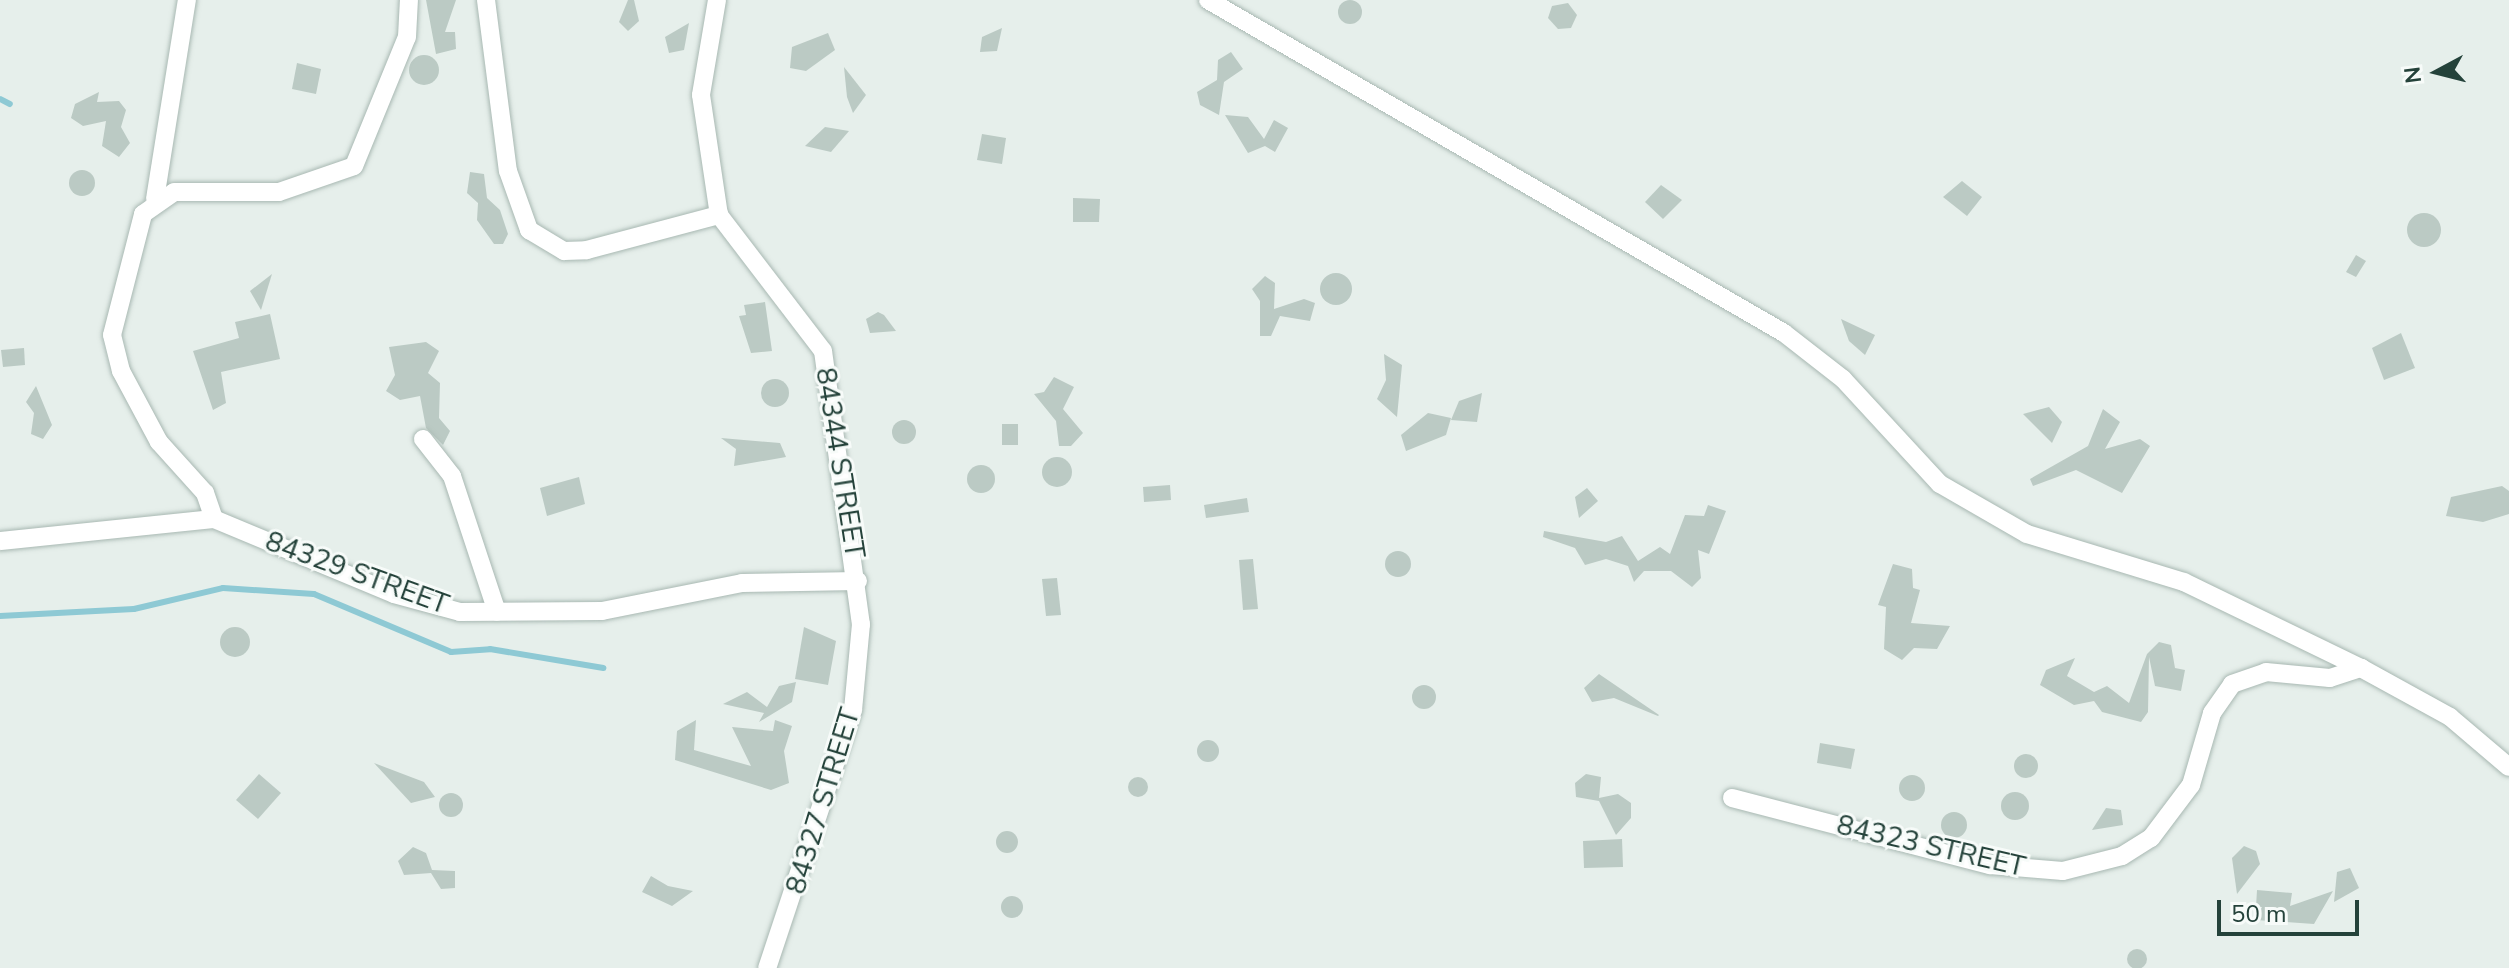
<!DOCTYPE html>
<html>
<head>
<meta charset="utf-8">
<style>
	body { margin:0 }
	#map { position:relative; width:2509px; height:968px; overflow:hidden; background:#e6efeb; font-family:"Nunito Sans",sans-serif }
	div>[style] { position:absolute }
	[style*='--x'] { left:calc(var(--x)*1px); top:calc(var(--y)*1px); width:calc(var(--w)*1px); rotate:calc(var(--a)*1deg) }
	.stream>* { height:6px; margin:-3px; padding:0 3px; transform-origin:3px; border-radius:3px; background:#8ec9d4 }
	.building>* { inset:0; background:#bbcac4 }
	.round { border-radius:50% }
	.roads { filter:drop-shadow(0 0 2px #a8b8b2) drop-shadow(0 0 2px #a8b8b2) }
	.minor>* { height:18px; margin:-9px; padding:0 9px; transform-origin:9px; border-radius:9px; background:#fff }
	span { translate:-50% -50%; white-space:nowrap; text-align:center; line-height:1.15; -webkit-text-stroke:6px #f7fbf9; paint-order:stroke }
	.street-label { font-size:28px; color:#24423a }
	.north { position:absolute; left:2397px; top:32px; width:80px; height:80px; -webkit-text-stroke:6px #f7fbf9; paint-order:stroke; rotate:263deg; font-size:22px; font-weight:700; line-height:32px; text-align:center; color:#24423a }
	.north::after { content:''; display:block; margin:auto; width:28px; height:36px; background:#24423a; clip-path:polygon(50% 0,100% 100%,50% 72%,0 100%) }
	.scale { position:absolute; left:2217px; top:900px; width:142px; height:36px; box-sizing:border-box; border:4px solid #24423a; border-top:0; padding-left:10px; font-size:24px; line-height:28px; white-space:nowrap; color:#24423a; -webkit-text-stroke:6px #f7fbf9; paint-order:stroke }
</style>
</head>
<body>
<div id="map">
	<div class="stream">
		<i style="--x:0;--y:99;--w:11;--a:27"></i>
		<i style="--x:0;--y:616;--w:134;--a:-3"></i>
		<i style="--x:134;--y:609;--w:91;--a:-13.3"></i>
		<i style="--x:223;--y:588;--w:91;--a:3.8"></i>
		<i style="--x:314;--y:594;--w:149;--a:22.9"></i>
		<i style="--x:451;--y:652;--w:39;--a:-4"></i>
		<i style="--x:490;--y:649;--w:115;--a:9.5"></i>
	</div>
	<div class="building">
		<i class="round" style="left:1338px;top:0;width:24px;height:24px"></i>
		<i style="clip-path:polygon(426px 0,456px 0,445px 32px,455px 32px,456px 49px,436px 54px)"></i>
		<i style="clip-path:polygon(628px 0,634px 0,639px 21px,628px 31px,619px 22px)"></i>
		<i style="clip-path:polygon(1568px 3px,1577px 15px,1571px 28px,1558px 29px,1548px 18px,1552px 6px)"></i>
		<i style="clip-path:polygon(689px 23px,684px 50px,669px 53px,665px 37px)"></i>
		<i style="clip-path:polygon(1002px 28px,997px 51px,980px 52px,982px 37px)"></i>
		<i style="clip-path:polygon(828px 33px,835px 50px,806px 71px,790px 68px,792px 47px)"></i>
		<i style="clip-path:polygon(1231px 52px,1243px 69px,1224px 82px,1219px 115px,1200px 105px,1197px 92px,1217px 80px,1218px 60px)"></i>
		<i class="round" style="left:409px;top:55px;width:30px;height:30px"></i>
		<i style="clip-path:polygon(297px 63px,321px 69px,316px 94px,292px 89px)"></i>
		<i style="clip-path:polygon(844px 67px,866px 95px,853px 113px,847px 97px)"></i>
		<i style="clip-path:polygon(99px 92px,97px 102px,119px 101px,126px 110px,121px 127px,130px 143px,119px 157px,102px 146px,106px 121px,83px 126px,71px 118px,75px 104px)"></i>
		<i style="clip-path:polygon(1225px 115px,1248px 117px,1264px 139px,1274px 120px,1288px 128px,1275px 152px,1265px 146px,1248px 153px)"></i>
		<i style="clip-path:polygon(825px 127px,849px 131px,831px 152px,805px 146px)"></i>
		<i style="clip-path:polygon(982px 134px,1006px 138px,1002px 164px,977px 160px)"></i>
		<i class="round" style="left:69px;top:170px;width:26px;height:26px"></i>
		<i style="clip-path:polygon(470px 172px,484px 174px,487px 198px,500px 210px,508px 234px,503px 244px,494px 244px,477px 220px,478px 203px,467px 193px)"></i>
		<i style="clip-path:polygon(1962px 181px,1982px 197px,1967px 216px,1943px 197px)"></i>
		<i style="clip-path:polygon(1661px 185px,1682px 200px,1663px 219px,1645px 202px)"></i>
		<i style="clip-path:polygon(1073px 198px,1100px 199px,1099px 222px,1073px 222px)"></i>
		<i class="round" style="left:2407px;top:213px;width:34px;height:34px"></i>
		<i style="clip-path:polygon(2356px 255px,2366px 261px,2356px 277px,2346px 272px)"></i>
		<i class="round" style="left:1320px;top:273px;width:32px;height:32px"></i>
		<i style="clip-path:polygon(272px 274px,261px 310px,250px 291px)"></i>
		<i style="clip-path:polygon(1265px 276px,1275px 283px,1274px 309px,1304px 299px,1315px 303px,1310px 321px,1280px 316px,1271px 336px,1260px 336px,1260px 301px,1252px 289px)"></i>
		<i style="clip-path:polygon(765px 302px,772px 351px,751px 353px,739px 316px,746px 315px,744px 305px)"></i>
		<i style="clip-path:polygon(878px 312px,884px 315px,896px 331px,870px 333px,866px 319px)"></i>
		<i style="clip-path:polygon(270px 314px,280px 359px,221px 372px,226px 403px,213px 410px,193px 351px,239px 338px,235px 322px)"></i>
		<i style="clip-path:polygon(1841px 319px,1875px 335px,1865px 355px,1849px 341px)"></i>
		<i style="clip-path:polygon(2401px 333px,2415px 368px,2384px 380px,2372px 348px)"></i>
		<i style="clip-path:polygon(426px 342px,439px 351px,428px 373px,440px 383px,439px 418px,450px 431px,443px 445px,426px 428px,420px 396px,400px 400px,386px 391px,395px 375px,389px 347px)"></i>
		<i style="clip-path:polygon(24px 348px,25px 365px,3px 367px,1px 350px)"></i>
		<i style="clip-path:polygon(1384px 354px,1402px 365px,1397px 417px,1377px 399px,1386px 380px)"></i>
		<i style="clip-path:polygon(1054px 377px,1074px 387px,1063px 409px,1083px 433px,1071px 446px,1059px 446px,1056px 421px,1034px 394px,1044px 392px)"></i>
		<i class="round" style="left:761px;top:379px;width:28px;height:28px"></i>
		<i style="clip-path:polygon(36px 386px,52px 425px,43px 439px,31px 434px,34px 413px,26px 402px)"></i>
		<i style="clip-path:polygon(1482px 393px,1477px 422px,1451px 420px,1459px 401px)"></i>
		<i style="clip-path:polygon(2049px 407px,2062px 422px,2052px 443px,2023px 414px)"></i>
		<i style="clip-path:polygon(2103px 409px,2120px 422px,2105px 449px,2140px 439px,2150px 446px,2122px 493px,2076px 470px,2033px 486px,2030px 479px,2088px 446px)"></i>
		<i style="clip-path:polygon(1428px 413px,1451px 418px,1446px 435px,1406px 451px,1401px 435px)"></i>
		<i class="round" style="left:892px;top:420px;width:24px;height:24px"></i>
		<i style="clip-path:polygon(1002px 424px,1018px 424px,1018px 445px,1002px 445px)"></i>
		<i style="clip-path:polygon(721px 438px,780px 443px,786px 457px,734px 466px,736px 449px)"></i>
		<i class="round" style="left:1042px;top:457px;width:30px;height:30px"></i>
		<i class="round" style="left:967px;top:465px;width:28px;height:28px"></i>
		<i style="clip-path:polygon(579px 477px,585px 504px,547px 516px,540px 488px)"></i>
		<i style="clip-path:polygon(1170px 485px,1171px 500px,1144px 502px,1143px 487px)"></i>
		<i style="clip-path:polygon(2502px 486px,2509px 491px,2509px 514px,2483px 522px,2446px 516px,2451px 497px)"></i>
		<i style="clip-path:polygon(1587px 488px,1598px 501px,1579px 518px,1575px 497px)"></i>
		<i style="clip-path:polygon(1247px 498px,1249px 512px,1206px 518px,1204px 505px)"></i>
		<i style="clip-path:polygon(1708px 505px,1726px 511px,1709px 554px,1698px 550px,1701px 578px,1692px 587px,1671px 571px,1644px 571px,1634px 582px,1628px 566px,1606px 559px,1585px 565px,1575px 548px,1543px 537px,1544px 531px,1606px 542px,1622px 536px,1638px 561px,1660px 547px,1670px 554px,1685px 515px,1704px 516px)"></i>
		<i class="round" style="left:1385px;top:551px;width:26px;height:26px"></i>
		<i style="clip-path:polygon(1253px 559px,1258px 609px,1243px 610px,1239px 560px)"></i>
		<i style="clip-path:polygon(1893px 564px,1912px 569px,1913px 588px,1920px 590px,1911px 623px,1950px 626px,1937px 649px,1914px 648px,1902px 660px,1884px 649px,1886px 607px,1878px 605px)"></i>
		<i style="clip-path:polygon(1057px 578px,1061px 615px,1046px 616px,1042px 579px)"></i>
		<i style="clip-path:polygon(804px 627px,836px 641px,828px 685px,795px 679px)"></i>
		<i class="round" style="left:220px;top:627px;width:30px;height:30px"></i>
		<i style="clip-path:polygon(2159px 642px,2171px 645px,2175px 668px,2185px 670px,2181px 691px,2155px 686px,2149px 657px,2148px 712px,2141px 722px,2102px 712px,2094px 701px,2074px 705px,2040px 685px,2046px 670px,2075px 658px,2067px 676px,2094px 692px,2107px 686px,2129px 703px,2147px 654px)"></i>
		<i style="clip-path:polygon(1599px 674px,1659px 715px,1658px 716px,1614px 698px,1592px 702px,1584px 688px)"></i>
		<i style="clip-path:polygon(796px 682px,792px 702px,759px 722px,764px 713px,723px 704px,747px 692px,767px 707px,779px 686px)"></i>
		<i class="round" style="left:1412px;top:685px;width:24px;height:24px"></i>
		<i style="clip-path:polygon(696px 720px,694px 750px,751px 766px,732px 727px,773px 731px,775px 720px,792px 726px,784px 751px,789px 783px,771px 790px,675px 760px,677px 731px)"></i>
		<i class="round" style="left:1197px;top:740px;width:22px;height:22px"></i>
		<i style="clip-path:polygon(1820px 743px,1855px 749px,1851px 769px,1817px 763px)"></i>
		<i class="round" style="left:2014px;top:754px;width:24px;height:24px"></i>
		<i style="clip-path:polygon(374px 763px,424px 782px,435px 797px,411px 803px)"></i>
		<i style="clip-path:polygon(259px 774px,281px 793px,258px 819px,236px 800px)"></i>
		<i style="clip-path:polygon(1586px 774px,1601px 777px,1599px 798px,1618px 794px,1631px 803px,1631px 818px,1616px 835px,1599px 801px,1576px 797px,1575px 783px)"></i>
		<i class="round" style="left:1899px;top:775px;width:26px;height:26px"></i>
		<i class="round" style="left:1128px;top:777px;width:20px;height:20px"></i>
		<i class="round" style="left:2001px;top:792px;width:28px;height:28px"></i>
		<i class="round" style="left:439px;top:793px;width:24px;height:24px"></i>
		<i style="clip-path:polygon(2106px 808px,2121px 810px,2123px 825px,2092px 830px)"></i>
		<i class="round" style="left:1941px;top:812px;width:26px;height:26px"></i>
		<i class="round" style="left:996px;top:831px;width:22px;height:22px"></i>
		<i style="clip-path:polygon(1622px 839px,1623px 867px,1584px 868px,1583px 841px)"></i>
		<i style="clip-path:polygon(2244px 846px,2256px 851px,2260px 864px,2237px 894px,2232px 858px)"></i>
		<i style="clip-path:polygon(413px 847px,426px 853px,432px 870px,455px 871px,455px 888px,441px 889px,431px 873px,404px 875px,398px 861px)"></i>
		<i style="clip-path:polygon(2350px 868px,2359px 888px,2334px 902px,2337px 872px)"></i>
		<i style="clip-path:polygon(651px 876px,668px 886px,693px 891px,672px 906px,642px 892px)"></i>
		<i style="clip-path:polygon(2257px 890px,2292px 893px,2290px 906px,2333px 891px,2314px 924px,2256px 920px,2262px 907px,2256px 907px)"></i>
		<i class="round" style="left:1001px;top:896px;width:22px;height:22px"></i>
		<i class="round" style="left:2127px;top:949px;width:20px;height:20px"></i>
	</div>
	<div class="roads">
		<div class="minor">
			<i style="--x:486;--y:0;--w:172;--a:82.7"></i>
			<i style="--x:508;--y:171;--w:63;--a:70.4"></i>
			<i style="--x:529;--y:230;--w:41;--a:31"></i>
			<i style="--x:564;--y:251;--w:23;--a:-2"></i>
			<i style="--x:587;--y:250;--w:137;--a:-14.9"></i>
			<i style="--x:717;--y:0;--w:96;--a:99.6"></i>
			<i style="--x:701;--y:95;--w:121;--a:81.5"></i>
			<i style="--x:719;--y:215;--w:171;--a:52.6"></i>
			<i style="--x:823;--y:351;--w:276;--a:82.1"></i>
			<i style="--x:861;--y:624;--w:86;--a:95.3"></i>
			<i style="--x:853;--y:710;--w:272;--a:108.4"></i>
			<i style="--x:1208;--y:0;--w:665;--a:30.03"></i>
			<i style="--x:1784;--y:333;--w:75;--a:37.9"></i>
			<i style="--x:1843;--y:379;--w:143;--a:47.3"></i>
			<i style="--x:1940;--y:484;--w:100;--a:29.9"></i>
			<i style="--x:2027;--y:534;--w:164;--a:17"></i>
			<i style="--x:2184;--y:582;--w:197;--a:25.9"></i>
			<i style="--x:2361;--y:668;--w:102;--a:28.8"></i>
			<i style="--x:2450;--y:717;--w:77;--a:40.3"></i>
			<i style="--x:155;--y:199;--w:202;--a:-80.9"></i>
			<i style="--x:423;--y:439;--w:47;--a:51.9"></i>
			<i style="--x:452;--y:476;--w:143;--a:71.7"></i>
			<i style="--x:214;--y:519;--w:28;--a:-109"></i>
			<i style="--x:205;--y:493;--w:69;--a:-132"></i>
			<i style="--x:159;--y:442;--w:81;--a:-118.2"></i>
			<i style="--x:121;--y:371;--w:37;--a:-104"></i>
			<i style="--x:112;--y:335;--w:125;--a:-75.6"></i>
			<i style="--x:143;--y:214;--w:38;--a:-35"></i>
			<i style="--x:174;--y:192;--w:105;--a:0"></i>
			<i style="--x:279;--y:192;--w:79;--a:-19.1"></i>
			<i style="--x:354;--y:166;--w:139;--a:-67.7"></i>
			<i style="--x:407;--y:37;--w:37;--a:-87"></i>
			<i style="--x:0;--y:541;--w:215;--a:-5.9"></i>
			<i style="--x:214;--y:519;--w:195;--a:22.6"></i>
			<i style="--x:394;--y:594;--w:68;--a:15.3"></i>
			<i style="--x:460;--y:612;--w:142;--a:-0.4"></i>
			<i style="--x:602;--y:611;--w:143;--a:-11.3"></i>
			<i style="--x:742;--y:583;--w:116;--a:-1"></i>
			<i style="--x:1732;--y:798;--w:267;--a:14.6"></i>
			<i style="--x:1990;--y:865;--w:73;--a:4.7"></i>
			<i style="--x:2063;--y:871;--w:61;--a:-14.3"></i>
			<i style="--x:2122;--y:856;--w:34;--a:-32"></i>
			<i style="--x:2151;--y:838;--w:66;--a:-53"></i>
			<i style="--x:2191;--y:785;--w:75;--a:-73.7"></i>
			<i style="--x:2212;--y:713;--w:35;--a:-55"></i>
			<i style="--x:2232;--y:684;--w:36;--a:-19"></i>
			<i style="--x:2266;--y:672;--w:64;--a:5.4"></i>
			<i style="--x:2330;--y:678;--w:33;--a:-18"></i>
		</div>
	</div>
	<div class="street-label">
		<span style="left:840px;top:463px;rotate:81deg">84344 STREET</span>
		<span style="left:357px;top:573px;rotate:20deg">84329 STREET</span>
		<span style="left:823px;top:801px;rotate:-73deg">84327 STREET</span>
		<span style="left:1931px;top:846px;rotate:13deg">84323 STREET</span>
	</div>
	<div class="north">N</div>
	<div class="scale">50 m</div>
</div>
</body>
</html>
